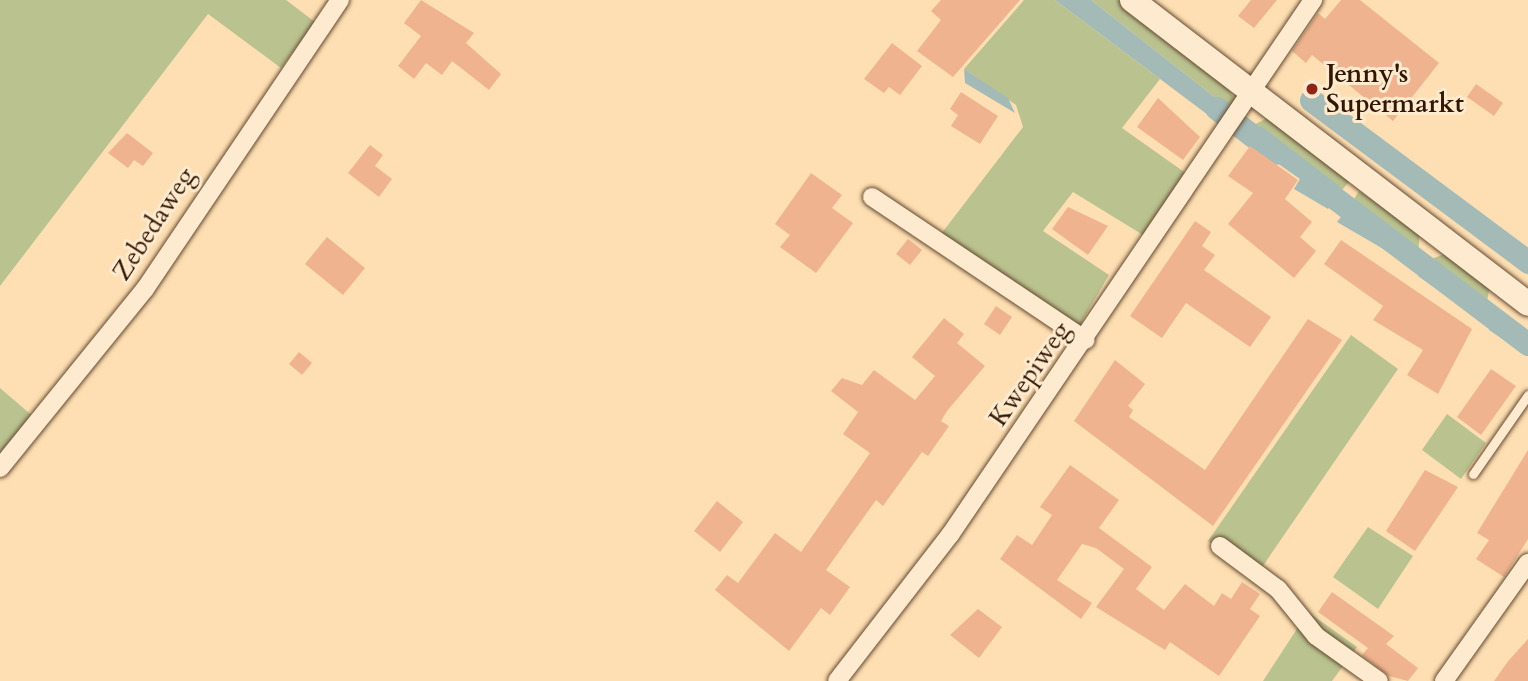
<!DOCTYPE html>
<html>
<head>
<meta charset="utf-8">
<style>
	body { margin:0 }
	#map { position:relative; width:1528px; height:681px; overflow:hidden; background:#fedfb3; font-family:Cardo,serif }
	div>[style] { position:absolute }
	[style*='--x'] { left:calc(var(--x)*1px); top:calc(var(--y)*1px); width:calc(var(--w)*1px); rotate:calc(var(--a)*1deg) }
	.green>* { inset:0; background:#bac390 }
	.water>* { inset:0; background:#a3bab7 }
	.canal>* { height:23px; margin:-11.5px; padding:0 11.5px; transform-origin:11.5px; border-radius:11.5px; background:#a3bab7 }
	.building>* { inset:0; background:#efb48f }
	.roads { filter:drop-shadow(0 0 2px #64482f) drop-shadow(0 0 2px #64482f) }
	.lane>* { height:9px; margin:-4.5px; padding:0 4.5px; transform-origin:4.5px; border-radius:4.5px; background:#feeace }
	.street>* { height:18px; margin:-9px; padding:0 9px; transform-origin:9px; border-radius:9px; background:#feeace }
	.secondary>* { height:24px; margin:-12px; padding:0 12px; transform-origin:12px; border-radius:12px; background:#feeace }
	.dots>* { width:19px; height:19px; translate:-50% -50%; box-sizing:border-box; border:4px solid #feeace; border-radius:50% }
	span { translate:-50% -50%; white-space:nowrap; text-align:center; line-height:1.15; -webkit-text-stroke:6px #feeace; paint-order:stroke }
	.poi-label { font-size:26px; color:#311603; font-weight:700 }
	.left { translate:0 -50%; text-align:left }
	.street-label { font-size:26px; color:#311603 }
</style>
</head>
<body>
<div id="map">
	<div class="green">
		<i style="clip-path:polygon(0 0,286px 0,315px 22px,281px 68px,208px 14px,0 286px)"></i>
		<i style="clip-path:polygon(1024px 0,1055px 0,1160px 79px,1122px 128px,1187px 174px,1143px 235px,1073px 192px,1043px 231px,1109px 275px,1079px 326px,938px 238px,1023px 127px,1016px 105px,964px 69px)"></i>
		<i style="clip-path:polygon(1091px 0,1118px 0,1228px 88px,1237px 104px,1231px 110px)"></i>
		<i style="clip-path:polygon(1267px 118px,1344px 175px,1349px 182px,1342px 190px,1261px 127px,1252px 126px)"></i>
		<i style="clip-path:polygon(1359px 191px,1420px 233px,1418px 252px,1352px 202px)"></i>
		<i style="clip-path:polygon(1448px 253px,1490px 287px,1487px 301px,1431px 259px)"></i>
		<i style="clip-path:polygon(1351px 335px,1398px 369px,1256px 576px,1208px 541px)"></i>
		<i style="clip-path:polygon(0 388px,36px 419px,0 462px)"></i>
		<i style="clip-path:polygon(1447px 414px,1486px 443px,1461px 479px,1422px 450px)"></i>
		<i style="clip-path:polygon(1368px 527px,1413px 556px,1378px 609px,1333px 577px)"></i>
		<i style="clip-path:polygon(1308px 612px,1357px 647px,1332px 681px,1263px 681px)"></i>
	</div>
	<div class="water">
		<i style="clip-path:polygon(1055px 0,1091px 0,1231px 110px,1216px 121px)"></i>
		<i style="clip-path:polygon(964px 69px,1008px 98px,1015px 113px,965px 83px)"></i>
		<i style="clip-path:polygon(1261px 126px,1338px 185px,1342px 190px,1328px 209px,1294px 189px,1300px 179px,1246px 141px)"></i>
		<i style="clip-path:polygon(1352px 202px,1417px 249px,1409px 264px,1337px 222px)"></i>
		<i style="clip-path:polygon(1431px 259px,1487px 301px,1479px 318px,1418px 276px)"></i>
		<i style="clip-path:polygon(1500px 313px,1528px 335px,1528px 356px,1489px 330px)"></i>
	</div>
	<div class="canal">
		<i style="--x:1311;--y:100;--w:271;--a:36.7"></i>
		<i style="--x:1216;--y:108;--w:74;--a:37.3"></i>
		<i style="--x:1311;--y:180;--w:272;--a:37.1"></i>
	</div>
	<div class="building">
		<i style="clip-path:polygon(421px 0,474px 33px,466px 43px,501px 74px,489px 90px,452px 61px,442px 75px,426px 63px,414px 79px,398px 66px,421px 36px,404px 23px)"></i>
		<i style="clip-path:polygon(941px 0,1020px 0,953px 77px,917px 51px,941px 20px,931px 11px)"></i>
		<i style="clip-path:polygon(1251px 0,1277px 0,1254px 28px,1238px 16px)"></i>
		<i style="clip-path:polygon(1341px 0,1360px 0,1439px 63px,1393px 121px,1312px 55px,1306px 63px,1292px 51px,1318px 13px,1325px 19px)"></i>
		<i style="clip-path:polygon(892px 43px,922px 66px,900px 95px,889px 87px,884px 93px,864px 79px)"></i>
		<i style="clip-path:polygon(1476px 84px,1503px 103px,1494px 116px,1467px 97px)"></i>
		<i style="clip-path:polygon(961px 92px,998px 116px,980px 144px,951px 126px,958px 115px,950px 109px)"></i>
		<i style="clip-path:polygon(1158px 98px,1200px 137px,1183px 160px,1137px 127px)"></i>
		<i style="clip-path:polygon(127px 133px,153px 153px,143px 166px,134px 160px,128px 168px,108px 153px)"></i>
		<i style="clip-path:polygon(370px 145px,383px 155px,375px 166px,392px 179px,379px 197px,348px 173px)"></i>
		<i style="clip-path:polygon(1250px 146px,1298px 180px,1285px 199px,1312px 222px,1300px 237px,1316px 251px,1294px 278px,1228px 224px,1253px 193px,1228px 176px)"></i>
		<i style="clip-path:polygon(811px 173px,842px 195px,832px 208px,853px 223px,816px 273px,780px 247px,790px 235px,775px 224px)"></i>
		<i style="clip-path:polygon(1068px 207px,1108px 226px,1088px 255px,1052px 229px)"></i>
		<i style="clip-path:polygon(1195px 221px,1211px 232px,1202px 246px,1215px 255px,1204px 270px,1271px 317px,1250px 347px,1186px 303px,1162px 338px,1130px 316px)"></i>
		<i style="clip-path:polygon(327px 237px,365px 268px,343px 295px,305px 264px)"></i>
		<i style="clip-path:polygon(908px 239px,922px 250px,910px 265px,896px 254px)"></i>
		<i style="clip-path:polygon(1341px 240px,1472px 329px,1438px 394px,1407px 375px,1423px 350px,1373px 320px,1383px 306px,1324px 264px)"></i>
		<i style="clip-path:polygon(996px 306px,1012px 317px,1000px 335px,984px 324px)"></i>
		<i style="clip-path:polygon(944px 318px,964px 334px,957px 343px,985px 366px,947px 411px,941px 421px,949px 426px,928px 456px,922px 452px,883px 506px,876px 500px,826px 570px,850px 587px,830px 615px,821px 608px,789px 651px,715px 590px,727px 575px,738px 583px,775px 533px,801px 552px,870px 453px,843px 434px,858px 412px,831px 391px,842px 378px,862px 385px,874px 370px,915px 400px,935px 376px,912px 357px)"></i>
		<i style="clip-path:polygon(1308px 319px,1342px 340px,1213px 526px,1074px 421px,1115px 360px,1145px 384px,1128px 406px,1133px 410px,1129px 417px,1205px 470px)"></i>
		<i style="clip-path:polygon(299px 352px,312px 363px,302px 375px,289px 364px)"></i>
		<i style="clip-path:polygon(1491px 369px,1516px 386px,1481px 435px,1457px 417px)"></i>
		<i style="clip-path:polygon(1528px 450px,1528px 539px,1504px 577px,1476px 559px,1489px 540px,1477px 533px)"></i>
		<i style="clip-path:polygon(1070px 465px,1119px 500px,1099px 528px,1152px 567px,1136px 589px,1164px 610px,1185px 584px,1214px 606px,1222px 593px,1231px 599px,1242px 582px,1260px 594px,1250px 609px,1260px 616px,1219px 676px,1170px 642px,1165px 650px,1096px 607px,1124px 569px,1096px 548px,1082px 544px,1057px 580px,1092px 603px,1081px 619px,1000px 559px,1017px 535px,1032px 545px,1052px 515px,1040px 507px)"></i>
		<i style="clip-path:polygon(1425px 470px,1458px 487px,1415px 551px,1386px 531px)"></i>
		<i style="clip-path:polygon(717px 501px,743px 522px,720px 552px,694px 531px)"></i>
		<i style="clip-path:polygon(1332px 592px,1394px 636px,1386px 644px,1418px 668px,1408px 681px,1389px 676px,1362px 655px,1368px 648px,1318px 612px)"></i>
		<i style="clip-path:polygon(978px 609px,1002px 627px,979px 658px,950px 635px)"></i>
		<i style="clip-path:polygon(1528px 639px,1528px 681px,1494px 681px,1509px 660px)"></i>
	</div>
	<div class="roads">
		<div class="lane">
			<i style="--x:1473;--y:474;--w:96;--a:-55.2"></i>
		</div>
		<div class="street">
			<i style="--x:872;--y:197;--w:257;--a:33.8"></i>
			<i style="--x:0;--y:468;--w:230;--a:-51"></i>
			<i style="--x:145;--y:289;--w:349;--a:-56"></i>
			<i style="--x:1220;--y:546;--w:72;--a:36.6"></i>
			<i style="--x:1278;--y:589;--w:60;--a:51"></i>
			<i style="--x:1316;--y:636;--w:77;--a:35.5"></i>
			<i style="--x:837;--y:681;--w:185;--a:-52.3"></i>
			<i style="--x:950;--y:535;--w:647;--a:-55.84"></i>
			<i style="--x:1444;--y:681;--w:145;--a:-54.6"></i>
		</div>
		<div class="secondary">
			<i style="--x:1132;--y:0;--w:499;--a:37.5"></i>
		</div>
	</div>
	<div class="dots">
		<i style="left:1312px;top:89px;background:#8f2418"></i>
	</div>
	<div class="poi-label">
		<span class="left" style="left:1326px;top:89px">Jenny's<br>Supermarkt</span>
	</div>
	<div class="street-label">
		<span style="left:154px;top:224px;rotate:-57deg">Zebedaweg</span>
		<span style="left:1030px;top:374px;rotate:-55deg">Kwepiweg</span>
	</div>
</div>
</body>
</html>
